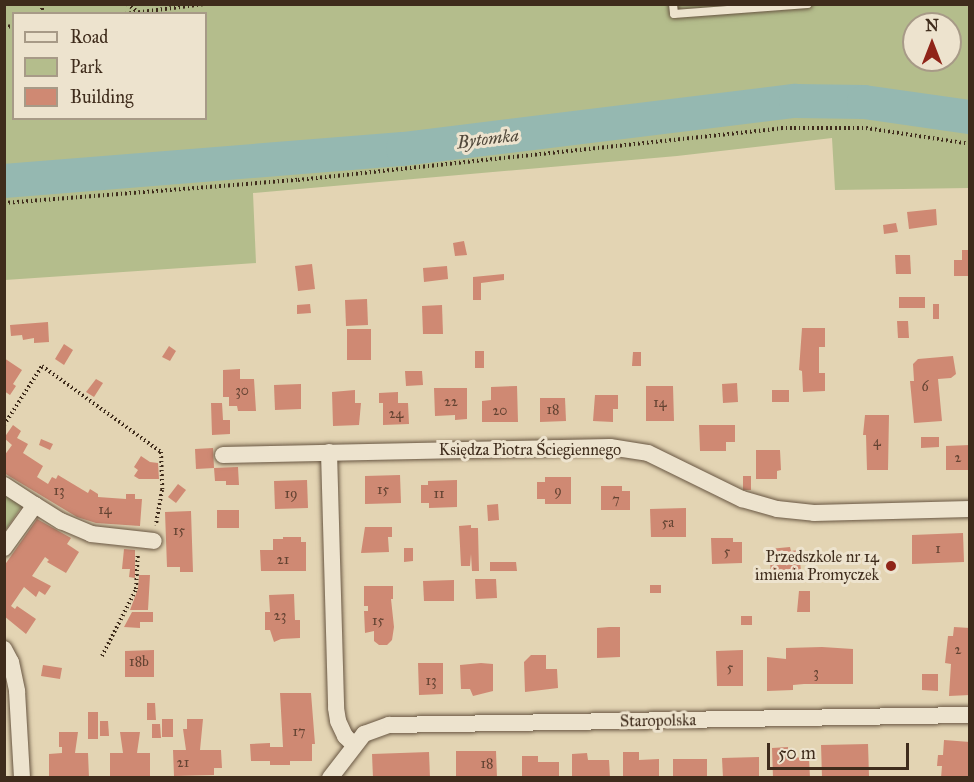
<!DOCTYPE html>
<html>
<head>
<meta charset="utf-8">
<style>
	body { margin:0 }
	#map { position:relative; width:974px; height:782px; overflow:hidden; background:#e3d4b3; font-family:"IM FELL Great Primer",serif }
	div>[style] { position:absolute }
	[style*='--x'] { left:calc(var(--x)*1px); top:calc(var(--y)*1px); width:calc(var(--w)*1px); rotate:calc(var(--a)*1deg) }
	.green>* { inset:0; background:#b4bd8c }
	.river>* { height:34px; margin:-17px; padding:0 17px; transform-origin:17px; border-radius:17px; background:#95b8b1 }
	.building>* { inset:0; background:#cf8973 }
	.path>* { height:4px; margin-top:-2px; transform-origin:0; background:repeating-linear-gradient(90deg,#3f2c1c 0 1.5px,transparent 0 4.5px) }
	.roads { filter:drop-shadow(0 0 2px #685642) drop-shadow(0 0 2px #685642) }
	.service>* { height:8px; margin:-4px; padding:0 4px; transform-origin:4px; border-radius:4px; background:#ede3ce }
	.minor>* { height:16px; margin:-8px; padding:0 8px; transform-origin:8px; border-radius:8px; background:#ede3ce }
	.dots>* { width:16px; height:16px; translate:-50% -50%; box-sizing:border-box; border:3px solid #ede3ce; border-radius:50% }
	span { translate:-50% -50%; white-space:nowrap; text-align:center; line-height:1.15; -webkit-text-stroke:6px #ede3ce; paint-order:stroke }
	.number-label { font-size:14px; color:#634332 }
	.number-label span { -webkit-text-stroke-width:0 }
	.street-label { font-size:16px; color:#3f2c1c }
	.poi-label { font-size:16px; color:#3f2c1c }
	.right { translate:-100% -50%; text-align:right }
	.water-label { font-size:18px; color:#50483a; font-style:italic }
	.frame { position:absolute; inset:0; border:6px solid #3f2c1c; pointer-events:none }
	.legend { position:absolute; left:12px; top:12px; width:195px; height:108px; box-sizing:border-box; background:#ede3ce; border:2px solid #a79a87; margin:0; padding:8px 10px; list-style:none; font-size:18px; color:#3f2c1c }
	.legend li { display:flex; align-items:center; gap:12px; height:30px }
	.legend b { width:30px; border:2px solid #a79a87 }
	.north { position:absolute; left:902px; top:12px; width:60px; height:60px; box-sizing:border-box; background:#ede3ce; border:2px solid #a79a87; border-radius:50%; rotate:0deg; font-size:16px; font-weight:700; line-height:24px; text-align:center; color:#3f2c1c }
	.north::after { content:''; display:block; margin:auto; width:21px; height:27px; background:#8f2418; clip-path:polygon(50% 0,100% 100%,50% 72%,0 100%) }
	.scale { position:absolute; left:767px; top:743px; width:142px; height:27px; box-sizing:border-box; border:3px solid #3f2c1c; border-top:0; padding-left:8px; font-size:18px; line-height:21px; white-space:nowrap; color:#3f2c1c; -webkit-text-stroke:4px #ede3ce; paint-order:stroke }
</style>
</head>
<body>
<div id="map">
	<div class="green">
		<i style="clip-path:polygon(evenodd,699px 4px,969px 5px,969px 103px,853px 89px,816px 89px,400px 139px,5px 171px,5px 5px,699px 4px,14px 14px,206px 14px,206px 118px,14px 118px,14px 14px,699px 4px,914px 24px,950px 24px,950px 60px,914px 60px,914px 24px)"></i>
		<i style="clip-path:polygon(779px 113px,870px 113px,969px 126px,969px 188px,835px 190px,832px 138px,677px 156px,253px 193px,256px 263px,5px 280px,5px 190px,479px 151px)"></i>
		<i style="clip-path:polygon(5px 493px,22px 506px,5px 531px)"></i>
	</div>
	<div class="river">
		<i style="--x:4;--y:181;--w:400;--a:-4.6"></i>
		<i style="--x:403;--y:149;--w:396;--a:-7"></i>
		<i style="--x:796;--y:101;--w:68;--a:0.8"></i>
		<i style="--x:864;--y:102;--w:107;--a:8.1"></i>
	</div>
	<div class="building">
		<i style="clip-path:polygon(936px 209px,937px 225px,909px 229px,907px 212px)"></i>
		<i style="clip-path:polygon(896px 223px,898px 232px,884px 234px,883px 225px)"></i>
		<i style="clip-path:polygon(464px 241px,467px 255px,455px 256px,453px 243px)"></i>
		<i style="clip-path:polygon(962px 250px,970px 250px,970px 276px,954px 276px,954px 260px,962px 260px)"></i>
		<i style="clip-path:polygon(895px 255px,910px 255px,911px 274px,896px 274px)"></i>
		<i style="clip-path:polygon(312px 264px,315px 289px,298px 291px,295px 266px)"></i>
		<i style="clip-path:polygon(447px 266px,448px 279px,424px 282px,423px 268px)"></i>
		<i style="clip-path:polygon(504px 274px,504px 280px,481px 283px,481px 300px,473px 300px,473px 277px)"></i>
		<i style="clip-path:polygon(899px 297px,925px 297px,925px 308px,899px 308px)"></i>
		<i style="clip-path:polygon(367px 299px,368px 325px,346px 326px,345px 300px)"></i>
		<i style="clip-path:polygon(310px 304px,311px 313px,297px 314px,297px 305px)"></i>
		<i style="clip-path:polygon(933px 304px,939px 304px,939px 319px,933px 319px)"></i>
		<i style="clip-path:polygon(442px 305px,443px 334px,423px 334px,422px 306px)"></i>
		<i style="clip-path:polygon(897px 321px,908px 321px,909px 338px,898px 338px)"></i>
		<i style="clip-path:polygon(48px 322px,49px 342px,34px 343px,34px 338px,23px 340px,22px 335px,11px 336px,10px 325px)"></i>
		<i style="clip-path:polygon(802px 328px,825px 328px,825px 347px,819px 347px,819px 373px,825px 373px,825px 391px,803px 392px,802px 371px,799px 370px)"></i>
		<i style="clip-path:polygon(347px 329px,371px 329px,371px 360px,347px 360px)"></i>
		<i style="clip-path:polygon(64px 344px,73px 350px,64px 365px,55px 359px)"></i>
		<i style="clip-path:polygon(169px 346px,176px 351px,170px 361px,162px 357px)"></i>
		<i style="clip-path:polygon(475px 351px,484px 351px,484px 368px,475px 368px)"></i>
		<i style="clip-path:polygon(633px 352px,641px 352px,641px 366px,632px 366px)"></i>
		<i style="clip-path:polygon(953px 356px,956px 374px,951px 378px,938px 379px,942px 421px,914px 423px,910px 381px,914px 381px,913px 364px,918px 359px)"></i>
		<i style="clip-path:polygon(4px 358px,22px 370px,13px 384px,16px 386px,10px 395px,4px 391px)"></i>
		<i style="clip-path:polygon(240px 369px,240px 379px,254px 379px,256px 411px,238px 411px,237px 406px,229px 406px,229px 397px,223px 397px,223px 370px)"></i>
		<i style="clip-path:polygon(405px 371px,422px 371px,423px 385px,406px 386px)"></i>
		<i style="clip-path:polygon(96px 379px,103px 383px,94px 397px,86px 392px)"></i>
		<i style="clip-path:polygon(737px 383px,738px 402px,723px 403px,722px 384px)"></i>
		<i style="clip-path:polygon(301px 384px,301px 409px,275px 410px,274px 385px)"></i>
		<i style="clip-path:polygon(517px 386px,518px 422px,482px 422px,482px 401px,491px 400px,491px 387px)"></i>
		<i style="clip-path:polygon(646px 386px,673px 386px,674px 421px,646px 421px)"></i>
		<i style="clip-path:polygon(434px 388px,467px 388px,467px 419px,455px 420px,455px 415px,435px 416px)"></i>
		<i style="clip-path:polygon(355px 390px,355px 403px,361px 403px,359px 425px,333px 426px,332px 392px)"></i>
		<i style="clip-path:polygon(772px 390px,789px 390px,789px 402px,772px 402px)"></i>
		<i style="clip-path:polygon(398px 392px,398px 403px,408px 403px,409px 424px,383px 425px,383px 403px,379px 403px,379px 393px)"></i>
		<i style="clip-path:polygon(595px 395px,618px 395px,618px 409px,613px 409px,613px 422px,593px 421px)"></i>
		<i style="clip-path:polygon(540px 398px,565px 398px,566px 421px,540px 422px)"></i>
		<i style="clip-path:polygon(211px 403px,222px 403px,223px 420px,230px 420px,230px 434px,212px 435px)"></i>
		<i style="clip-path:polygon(865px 415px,889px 415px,888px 470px,867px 470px,866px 435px,863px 435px)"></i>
		<i style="clip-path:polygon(13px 425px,21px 431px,17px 438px,28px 444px,23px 453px,43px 466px,37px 477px,48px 484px,52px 477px,56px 479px,58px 475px,88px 493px,90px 489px,98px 494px,98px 497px,126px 499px,126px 494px,135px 494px,135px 499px,142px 499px,140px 526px,96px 523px,77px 517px,4px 473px,4px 456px,12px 445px,4px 438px)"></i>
		<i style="clip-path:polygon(699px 425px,735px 425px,735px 442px,726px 442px,726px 451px,700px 451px)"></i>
		<i style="clip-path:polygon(921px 437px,939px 437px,939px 447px,921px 448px)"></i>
		<i style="clip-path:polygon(41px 439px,53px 444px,50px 450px,39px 445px)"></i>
		<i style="clip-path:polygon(970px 445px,970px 470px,946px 470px,946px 446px)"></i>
		<i style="clip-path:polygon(213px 448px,214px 468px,196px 469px,195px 449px)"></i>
		<i style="clip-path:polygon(756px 450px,780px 450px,781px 470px,777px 471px,777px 479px,756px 479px)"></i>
		<i style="clip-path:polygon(141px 456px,150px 462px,158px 463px,159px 479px,139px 479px,134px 476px,138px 470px,134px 467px)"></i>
		<i style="clip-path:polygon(238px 467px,239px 485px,226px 485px,226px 481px,215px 481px,214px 468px)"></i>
		<i style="clip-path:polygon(400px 475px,401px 503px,365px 504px,365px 476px)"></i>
		<i style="clip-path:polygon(743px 476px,751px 476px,751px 490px,743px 490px)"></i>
		<i style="clip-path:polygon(545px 477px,571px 477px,571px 504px,545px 504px,545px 499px,537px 499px,537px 482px,545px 482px)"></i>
		<i style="clip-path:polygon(307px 480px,308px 508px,275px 509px,274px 481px)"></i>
		<i style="clip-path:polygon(457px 480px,457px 507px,429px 508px,429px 503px,421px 503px,421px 485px,428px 485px,428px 481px)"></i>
		<i style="clip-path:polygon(178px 484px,186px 490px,176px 503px,168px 497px)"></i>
		<i style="clip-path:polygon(601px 486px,622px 486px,622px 491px,630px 491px,630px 510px,601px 510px)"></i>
		<i style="clip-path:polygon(498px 504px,499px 520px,488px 521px,487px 505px)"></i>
		<i style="clip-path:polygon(686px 508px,686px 537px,651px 537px,650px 509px)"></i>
		<i style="clip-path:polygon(217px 510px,239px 510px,239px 528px,217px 528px)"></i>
		<i style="clip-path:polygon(191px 511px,193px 572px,180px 572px,180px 567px,167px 567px,165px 512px)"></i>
		<i style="clip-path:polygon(37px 519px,71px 538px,67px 544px,79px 552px,66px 573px,47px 562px,49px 560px,45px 557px,32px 576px,51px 586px,45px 595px,39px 591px,36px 597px,24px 587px,11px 606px,15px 609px,17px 606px,36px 619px,26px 634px,4px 616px,4px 566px)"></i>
		<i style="clip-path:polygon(471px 525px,471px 528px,478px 528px,479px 571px,472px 571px,471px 554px,470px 566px,461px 566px,459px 526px)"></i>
		<i style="clip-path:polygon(365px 527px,392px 527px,392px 537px,388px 537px,389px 552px,361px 553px)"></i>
		<i style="clip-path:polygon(963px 533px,964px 562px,912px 564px,912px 535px)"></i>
		<i style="clip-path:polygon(283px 537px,301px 537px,301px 542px,306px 542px,306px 571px,261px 571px,260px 550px,273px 550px,273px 539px,283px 539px)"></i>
		<i style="clip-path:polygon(711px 538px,733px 538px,733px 542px,742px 542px,742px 563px,712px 564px)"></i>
		<i style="clip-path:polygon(790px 547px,791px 551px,799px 550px,801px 572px,771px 574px,769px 549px)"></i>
		<i style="clip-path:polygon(404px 548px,413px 548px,413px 561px,404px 562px)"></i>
		<i style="clip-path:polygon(124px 549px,135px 550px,135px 578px,129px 577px,130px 569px,122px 569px)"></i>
		<i style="clip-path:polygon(490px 562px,516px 562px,517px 571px,490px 571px)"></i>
		<i style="clip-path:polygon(139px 575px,150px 575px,148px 610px,130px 610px,138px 589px)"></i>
		<i style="clip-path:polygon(475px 579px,496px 579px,497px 598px,476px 599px)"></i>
		<i style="clip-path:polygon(454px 580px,454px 601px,424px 601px,423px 581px)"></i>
		<i style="clip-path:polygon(650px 585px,661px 585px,661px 593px,650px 593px)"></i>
		<i style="clip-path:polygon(364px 586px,393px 586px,393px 599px,391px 599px,394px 627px,392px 640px,387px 645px,379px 645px,374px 641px,374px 631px,365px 633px,364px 611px,368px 611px,368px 606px,364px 606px)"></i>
		<i style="clip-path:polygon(799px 591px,810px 591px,810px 612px,797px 612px)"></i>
		<i style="clip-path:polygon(294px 594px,295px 620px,300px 620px,300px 638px,281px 639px,274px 642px,270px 630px,265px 630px,265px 612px,270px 612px,269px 595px)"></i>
		<i style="clip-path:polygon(132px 612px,153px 612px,153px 622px,140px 622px,140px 628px,124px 627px)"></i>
		<i style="clip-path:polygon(741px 616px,752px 616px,752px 625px,741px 625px)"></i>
		<i style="clip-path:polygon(609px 627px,620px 627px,620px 657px,597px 658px,597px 628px)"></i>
		<i style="clip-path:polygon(954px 627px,970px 628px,970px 695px,949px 696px,951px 664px,945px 663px,948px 636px,953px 636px)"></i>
		<i style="clip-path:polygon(822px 647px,853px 649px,853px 684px,804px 684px,793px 685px,793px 690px,767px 691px,767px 657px,786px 659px,786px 648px)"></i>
		<i style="clip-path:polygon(154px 650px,154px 677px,125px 677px,125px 651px)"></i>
		<i style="clip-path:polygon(743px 650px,743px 686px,717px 686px,716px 651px)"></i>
		<i style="clip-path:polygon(531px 655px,546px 655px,546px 669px,557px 669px,558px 688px,525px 692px,524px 662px)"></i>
		<i style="clip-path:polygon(418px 663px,443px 663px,443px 694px,419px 695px)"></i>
		<i style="clip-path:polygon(481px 663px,493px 664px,493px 691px,473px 696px,470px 689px,461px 689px,460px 665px)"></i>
		<i style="clip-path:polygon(43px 665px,62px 668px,60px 679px,41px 676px)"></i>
		<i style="clip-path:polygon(922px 674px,938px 674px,938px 691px,922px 690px)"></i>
		<i style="clip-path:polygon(280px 693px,311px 693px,315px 744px,312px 744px,312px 761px,290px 761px,290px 765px,270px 765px,270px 761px,251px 761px,250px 744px,270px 743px,270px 747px,283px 747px)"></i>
		<i style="clip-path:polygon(147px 703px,155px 703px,156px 720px,147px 720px)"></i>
		<i style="clip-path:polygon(88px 712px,98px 712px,98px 739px,88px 739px)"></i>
		<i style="clip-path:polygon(162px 719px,173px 719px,173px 737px,162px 737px)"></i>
		<i style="clip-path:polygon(187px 719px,203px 719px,200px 750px,221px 750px,222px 768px,214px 768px,214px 775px,174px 776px,173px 750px,186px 750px,183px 729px,187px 729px)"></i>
		<i style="clip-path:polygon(100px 721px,108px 721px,109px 736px,100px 736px)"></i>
		<i style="clip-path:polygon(152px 724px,160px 724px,161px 738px,152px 738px)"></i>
		<i style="clip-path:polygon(59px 732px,78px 732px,75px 753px,88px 753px,89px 778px,49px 778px,49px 754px,62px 753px,62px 747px,59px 747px)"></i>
		<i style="clip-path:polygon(120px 732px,140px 732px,137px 753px,150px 753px,150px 778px,110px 778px,110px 753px,123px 753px)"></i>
		<i style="clip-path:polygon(944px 740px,970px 742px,970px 778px,941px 778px,942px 766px,937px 766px,938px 755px,943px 755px)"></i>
		<i style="clip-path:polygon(868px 744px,869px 776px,822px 777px,821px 745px)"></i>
		<i style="clip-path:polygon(788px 747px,788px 757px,809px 758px,810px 778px,773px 778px,772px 748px)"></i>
		<i style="clip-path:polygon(456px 751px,496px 751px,497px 778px,456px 778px)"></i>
		<i style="clip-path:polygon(429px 752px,430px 778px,373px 778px,372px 754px)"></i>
		<i style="clip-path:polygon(623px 752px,639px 752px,639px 760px,659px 759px,659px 778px,623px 778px)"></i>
		<i style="clip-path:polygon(587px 753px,588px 760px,609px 760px,610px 778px,572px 778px,572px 754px)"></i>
		<i style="clip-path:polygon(522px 756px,538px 756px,538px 762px,559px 762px,559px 778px,522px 778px)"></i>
		<i style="clip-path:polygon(759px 757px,759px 778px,723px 778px,722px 758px)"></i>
		<i style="clip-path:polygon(673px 759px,707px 759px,707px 778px,673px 778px)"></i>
	</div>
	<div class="path">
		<i style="--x:127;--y:4;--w:14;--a:36"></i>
		<i style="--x:41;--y:14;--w:10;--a:-79"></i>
		<i style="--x:125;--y:14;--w:80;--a:-7.2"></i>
		<i style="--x:4;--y:27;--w:10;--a:-6"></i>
		<i style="--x:4;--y:203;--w:295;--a:-4.5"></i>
		<i style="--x:298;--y:180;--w:486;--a:-6.1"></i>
		<i style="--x:781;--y:128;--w:85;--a:0"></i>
		<i style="--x:866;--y:128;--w:105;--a:8.7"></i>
		<i style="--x:4;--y:425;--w:70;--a:-57.2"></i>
		<i style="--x:42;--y:366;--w:147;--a:35.9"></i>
		<i style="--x:161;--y:452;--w:38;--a:88"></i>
		<i style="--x:162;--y:490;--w:36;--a:100"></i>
		<i style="--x:102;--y:656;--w:75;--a:-63.1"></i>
		<i style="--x:136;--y:589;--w:34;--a:-87"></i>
	</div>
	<div class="roads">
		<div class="service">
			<i style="--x:673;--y:4;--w:10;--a:84"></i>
			<i style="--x:674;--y:14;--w:134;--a:-4.3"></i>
		</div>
		<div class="minor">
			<i style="--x:329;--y:452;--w:256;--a:88.4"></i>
			<i style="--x:336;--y:708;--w:13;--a:81"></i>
			<i style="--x:338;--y:721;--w:17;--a:65"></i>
			<i style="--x:345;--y:736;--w:13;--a:45"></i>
			<i style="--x:223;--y:455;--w:387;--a:-1.2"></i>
			<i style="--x:610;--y:447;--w:38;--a:9"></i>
			<i style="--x:648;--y:453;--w:105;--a:26.1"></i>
			<i style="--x:742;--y:499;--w:36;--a:16"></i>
			<i style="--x:777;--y:509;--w:37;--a:6"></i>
			<i style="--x:814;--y:513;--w:156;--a:-1.5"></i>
			<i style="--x:4;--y:485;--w:37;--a:33"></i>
			<i style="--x:35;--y:505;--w:53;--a:125.8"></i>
			<i style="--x:35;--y:505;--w:31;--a:32"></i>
			<i style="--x:61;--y:521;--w:33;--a:23"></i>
			<i style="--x:91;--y:534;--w:63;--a:6.3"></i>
			<i style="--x:4;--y:649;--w:15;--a:62"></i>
			<i style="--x:11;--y:662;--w:30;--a:78"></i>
			<i style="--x:17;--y:691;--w:87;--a:86.7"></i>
			<i style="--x:330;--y:778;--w:56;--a:-52.3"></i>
			<i style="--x:364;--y:734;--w:27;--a:-20"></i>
			<i style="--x:389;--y:725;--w:581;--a:-0.99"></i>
		</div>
	</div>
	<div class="dots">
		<i style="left:891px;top:566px;background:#8f2418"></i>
	</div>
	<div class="number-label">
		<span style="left:925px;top:387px">6</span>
		<span style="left:242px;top:391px">30</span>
		<span style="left:451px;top:402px">22</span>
		<span style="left:660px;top:403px">14</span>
		<span style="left:553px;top:410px">18</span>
		<span style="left:500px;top:411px">20</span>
		<span style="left:396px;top:414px">24</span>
		<span style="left:877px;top:442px">4</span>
		<span style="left:958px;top:458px">2</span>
		<span style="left:383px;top:490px">15</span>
		<span style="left:59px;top:491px">13</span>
		<span style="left:558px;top:491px">9</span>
		<span style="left:291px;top:494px">19</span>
		<span style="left:439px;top:494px">11</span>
		<span style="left:616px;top:500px">7</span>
		<span style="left:105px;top:510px">14</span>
		<span style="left:668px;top:523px">5a</span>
		<span style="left:179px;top:531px">15</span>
		<span style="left:938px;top:549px">1</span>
		<span style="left:727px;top:552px">5</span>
		<span style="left:283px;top:560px">21</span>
		<span style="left:280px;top:616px">23</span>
		<span style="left:378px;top:621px">15</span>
		<span style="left:958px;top:650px">2</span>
		<span style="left:139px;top:662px">18b</span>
		<span style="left:730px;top:668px">5</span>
		<span style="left:816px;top:673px">3</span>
		<span style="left:431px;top:681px">13</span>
		<span style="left:299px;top:732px">17</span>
		<span style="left:183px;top:763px">21</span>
		<span style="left:487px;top:764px">18</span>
	</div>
	<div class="street-label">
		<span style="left:530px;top:450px">Księdza Piotra Ściegiennego</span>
		<span style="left:658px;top:721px;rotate:-1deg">Staropolska</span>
	</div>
	<div class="poi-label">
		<span class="right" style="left:879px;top:566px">Przedszkole nr 14<br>imienia Promyczek</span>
	</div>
	<div class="water-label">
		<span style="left:488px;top:139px;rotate:-7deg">Bytomka</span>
	</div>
	<div class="frame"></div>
	<ul class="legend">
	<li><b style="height:8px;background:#ede3ce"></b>Road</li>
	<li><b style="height:16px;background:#b4bd8c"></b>Park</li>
	<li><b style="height:16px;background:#cf8973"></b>Building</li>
	</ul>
	<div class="north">N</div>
	<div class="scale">50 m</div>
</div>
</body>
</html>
